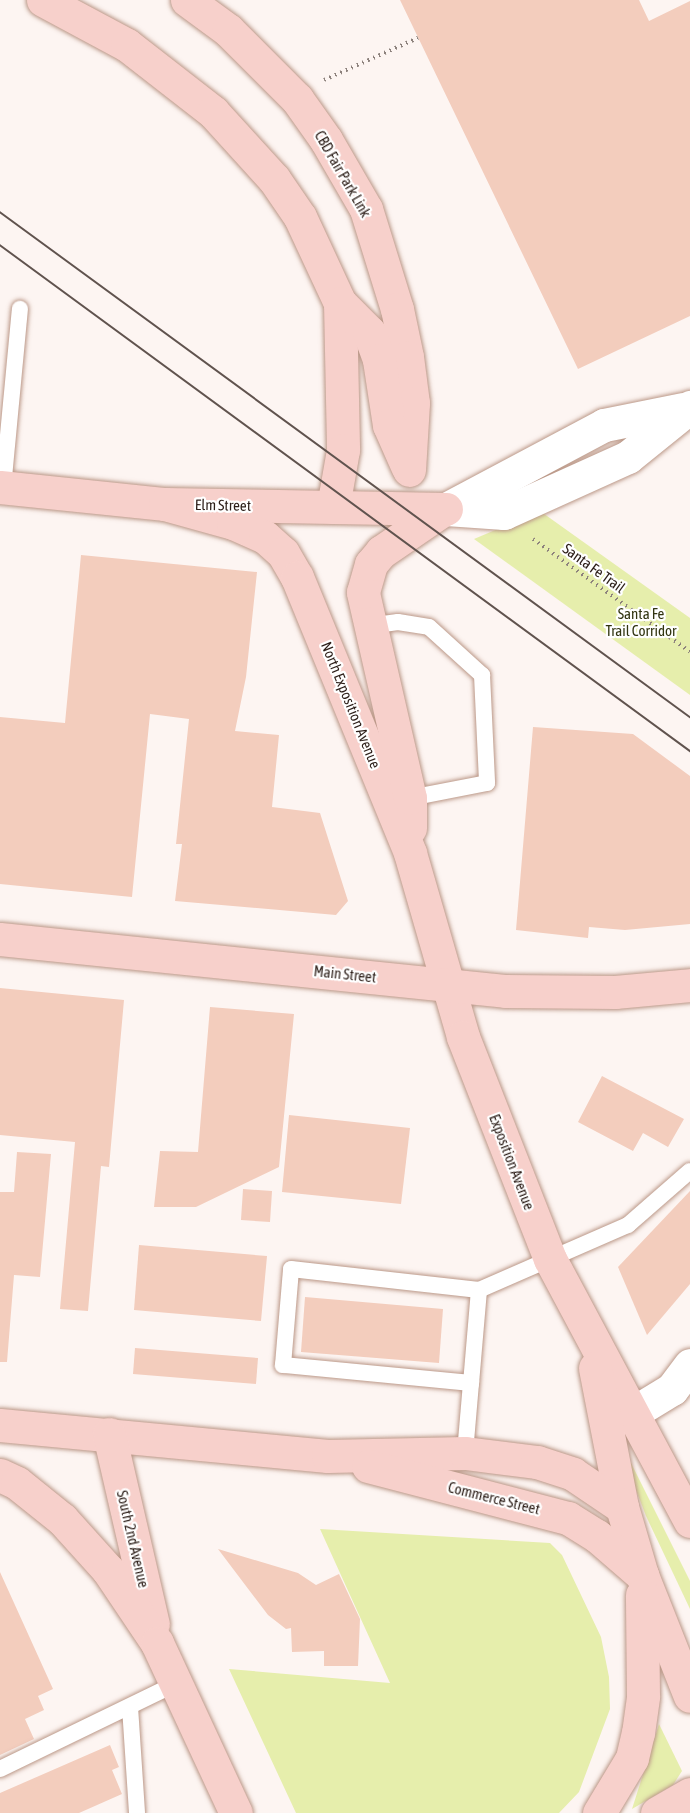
<!DOCTYPE html>
<html>
<head>
<meta charset="utf-8">
<style>
	body { margin:0 }
	#map { position:relative; width:690px; height:1813px; overflow:hidden; background:#fdf5f2; font-family:"Asap Condensed",sans-serif }
	div>[style] { position:absolute }
	[style*='--x'] { left:calc(var(--x)*1px); top:calc(var(--y)*1px); width:calc(var(--w)*1px); rotate:calc(var(--a)*1deg) }
	.green>* { inset:0; background:#e6eeac }
	.building>* { inset:0; background:#f3cdbd }
	.path>* { height:4px; margin-top:-2px; transform-origin:0; background:repeating-linear-gradient(90deg,#8c817c 0 1.5px,transparent 0 6px) }
	.roads { filter:drop-shadow(0 0 2px #bb9888) drop-shadow(0 0 2px #bb9888) }
	.lane>* { height:16px; margin:-8px; padding:0 8px; transform-origin:8px; border-radius:8px; background:#fff }
	.street>* { height:33px; margin:-16.5px; padding:0 16.5px; transform-origin:16.5px; border-radius:16.5px; background:#fff }
	.secondary>* { height:33px; margin:-16.5px; padding:0 16.5px; transform-origin:16.5px; border-radius:16.5px; background:#f7d0cb }
	.tram>* { height:1.5px; margin:-0.75px; padding:0 0.75px; transform-origin:0.75px; border-radius:0.75px; background:#60534e }
	span { translate:-50% -50%; white-space:nowrap; text-align:center; line-height:1.15; -webkit-text-stroke:4.5px #fff; paint-order:stroke }
	.street-label { font-size:15px; color:#2c1e18 }
	.park-label { font-size:15px; color:#313410 }
</style>
</head>
<body>
<div id="map">
	<div class="green">
		<i style="clip-path:polygon(540px 511px,690px 618px,690px 695px,474px 539px)"></i>
		<i style="clip-path:polygon(631px 1463px,690px 1581px,690px 1609px,646px 1516px,626px 1464px)"></i>
		<i style="clip-path:polygon(320px 1529px,550px 1543px,562px 1555px,601px 1637px,609px 1677px,610px 1709px,579px 1792px,559px 1813px,296px 1813px,229px 1669px,390px 1683px)"></i>
		<i style="clip-path:polygon(659px 1724px,682px 1771px,673px 1785px,632px 1809px)"></i>
	</div>
	<div class="building">
		<i style="clip-path:polygon(400px 0,639px 0,649px 21px,690px 1px,690px 316px,578px 369px)"></i>
		<i style="clip-path:polygon(81px 555px,257px 572px,246px 677px,235px 731px,279px 735px,272px 807px,320px 813px,348px 901px,336px 915px,175px 901px,182px 844px,176px 844px,189px 719px,150px 714px,132px 897px,0 884px,0 717px,65px 723px)"></i>
		<i style="clip-path:polygon(533px 727px,633px 734px,690px 776px,690px 924px,625px 930px,589px 927px,588px 938px,516px 930px)"></i>
		<i style="clip-path:polygon(0 988px,124px 1000px,109px 1167px,101px 1166px,88px 1311px,60px 1309px,75px 1142px,0 1135px)"></i>
		<i style="clip-path:polygon(210px 1007px,294px 1014px,279px 1167px,196px 1207px,154px 1207px,160px 1151px,198px 1152px)"></i>
		<i style="clip-path:polygon(602px 1076px,684px 1119px,668px 1147px,643px 1133px,633px 1151px,578px 1122px)"></i>
		<i style="clip-path:polygon(289px 1115px,410px 1128px,401px 1204px,282px 1192px)"></i>
		<i style="clip-path:polygon(17px 1152px,51px 1154px,40px 1277px,14px 1275px,7px 1362px,0 1362px,0 1192px,14px 1192px)"></i>
		<i style="clip-path:polygon(243px 1189px,272px 1191px,270px 1222px,241px 1220px)"></i>
		<i style="clip-path:polygon(690px 1191px,690px 1284px,647px 1335px,618px 1267px)"></i>
		<i style="clip-path:polygon(139px 1245px,267px 1256px,261px 1321px,134px 1310px)"></i>
		<i style="clip-path:polygon(305px 1297px,443px 1309px,439px 1363px,301px 1352px)"></i>
		<i style="clip-path:polygon(135px 1348px,258px 1358px,256px 1384px,133px 1374px)"></i>
		<i style="clip-path:polygon(218px 1549px,298px 1573px,316px 1585px,339px 1574px,360px 1619px,358px 1666px,324px 1666px,324px 1651px,292px 1652px,291px 1628px,286px 1629px,268px 1615px)"></i>
		<i style="clip-path:polygon(0 1572px,53px 1689px,38px 1696px,44px 1710px,25px 1719px,34px 1739px,0 1755px)"></i>
		<i style="clip-path:polygon(110px 1745px,119px 1767px,112px 1770px,122px 1794px,79px 1813px,0 1813px,0 1793px)"></i>
	</div>
	<div class="path">
		<i style="--x:324;--y:80;--w:103;--a:-24.1"></i>
		<i style="--x:533;--y:539;--w:193;--a:35.7"></i>
	</div>
	<div class="roads">
		<div class="lane">
			<i style="--x:3;--y:488;--w:180;--a:-84.6"></i>
			<i style="--x:369;--y:626;--w:29;--a:-8"></i>
			<i style="--x:398;--y:622;--w:31;--a:9"></i>
			<i style="--x:429;--y:627;--w:72;--a:42.2"></i>
			<i style="--x:482;--y:675;--w:108;--a:87.3"></i>
			<i style="--x:487;--y:783;--w:78;--a:169"></i>
			<i style="--x:479;--y:1290;--w:93;--a:94.9"></i>
			<i style="--x:471;--y:1383;--w:189;--a:-174.5"></i>
			<i style="--x:283;--y:1365;--w:96;--a:-85.2"></i>
			<i style="--x:291;--y:1269;--w:189;--a:6.4"></i>
			<i style="--x:479;--y:1290;--w:163;--a:-23.6"></i>
			<i style="--x:628;--y:1225;--w:82;--a:-41.1"></i>
			<i style="--x:465;--y:1453;--w:70;--a:-85.1"></i>
			<i style="--x:130;--y:1707;--w:106;--a:86.2"></i>
			<i style="--x:0;--y:1769;--w:197;--a:-25.9"></i>
		</div>
		<div class="street">
			<i style="--x:446;--y:509;--w:58;--a:3.9"></i>
			<i style="--x:504;--y:513;--w:136;--a:-24.3"></i>
			<i style="--x:628;--y:457;--w:80;--a:-38.9"></i>
			<i style="--x:446;--y:509;--w:179;--a:-28"></i>
			<i style="--x:604;--y:425;--w:81;--a:-11.4"></i>
			<i style="--x:607;--y:1421;--w:25;--a:-16"></i>
			<i style="--x:631;--y:1414;--w:48;--a:-31.4"></i>
			<i style="--x:672;--y:1389;--w:30;--a:-53"></i>
		</div>
		<div class="secondary">
			<i style="--x:43;--y:0;--w:95;--a:28.2"></i>
			<i style="--x:127;--y:45;--w:109;--a:37.9"></i>
			<i style="--x:213;--y:112;--w:91;--a:47.7"></i>
			<i style="--x:274;--y:179;--w:46;--a:55.6"></i>
			<i style="--x:300;--y:217;--w:95;--a:65.1"></i>
			<i style="--x:340;--y:303;--w:147;--a:88.8"></i>
			<i style="--x:343;--y:450;--w:58;--a:100"></i>
			<i style="--x:187;--y:0;--w:51;--a:36.2"></i>
			<i style="--x:228;--y:30;--w:98;--a:45"></i>
			<i style="--x:297;--y:99;--w:50;--a:54.7"></i>
			<i style="--x:326;--y:140;--w:80;--a:59.9"></i>
			<i style="--x:366;--y:209;--w:105;--a:72.8"></i>
			<i style="--x:397;--y:309;--w:49;--a:78.2"></i>
			<i style="--x:407;--y:357;--w:46;--a:82.6"></i>
			<i style="--x:413;--y:403;--w:67;--a:93.4"></i>
			<i style="--x:340;--y:303;--w:41;--a:45"></i>
			<i style="--x:369;--y:332;--w:30;--a:70"></i>
			<i style="--x:379;--y:360;--w:66;--a:81.3"></i>
			<i style="--x:389;--y:425;--w:45;--a:66.3"></i>
			<i style="--x:0;--y:487;--w:166;--a:5.9"></i>
			<i style="--x:165;--y:504;--w:281;--a:1"></i>
			<i style="--x:165;--y:504;--w:71;--a:15.6"></i>
			<i style="--x:233;--y:523;--w:35;--a:24"></i>
			<i style="--x:265;--y:537;--w:24;--a:42"></i>
			<i style="--x:283;--y:553;--w:28;--a:60"></i>
			<i style="--x:297;--y:577;--w:298;--a:67.7"></i>
			<i style="--x:410;--y:853;--w:191;--a:73.9"></i>
			<i style="--x:463;--y:1037;--w:238;--a:68.6"></i>
			<i style="--x:550;--y:1259;--w:297;--a:61.9"></i>
			<i style="--x:410;--y:828;--w:30;--a:-90"></i>
			<i style="--x:410;--y:798;--w:211;--a:-102.9"></i>
			<i style="--x:363;--y:592;--w:29;--a:-74"></i>
			<i style="--x:371;--y:564;--w:16;--a:-50"></i>
			<i style="--x:381;--y:552;--w:73;--a:-34.3"></i>
			<i style="--x:0;--y:939;--w:509;--a:5.87"></i>
			<i style="--x:506;--y:991;--w:109;--a:0.5"></i>
			<i style="--x:615;--y:992;--w:75;--a:-5.3"></i>
			<i style="--x:595;--y:1368;--w:142;--a:79"></i>
			<i style="--x:622;--y:1507;--w:71;--a:73.6"></i>
			<i style="--x:642;--y:1575;--w:130;--a:68.4"></i>
			<i style="--x:0;--y:1425;--w:329;--a:5.4"></i>
			<i style="--x:328;--y:1456;--w:137;--a:-1.3"></i>
			<i style="--x:465;--y:1453;--w:73;--a:7.1"></i>
			<i style="--x:537;--y:1462;--w:38;--a:18"></i>
			<i style="--x:573;--y:1474;--w:59;--a:34"></i>
			<i style="--x:109;--y:1434;--w:195;--a:77"></i>
			<i style="--x:368;--y:1466;--w:207;--a:14.6"></i>
			<i style="--x:568;--y:1518;--w:34;--a:32"></i>
			<i style="--x:597;--y:1536;--w:60;--a:40.9"></i>
			<i style="--x:0;--y:1475;--w:19;--a:25"></i>
			<i style="--x:17;--y:1483;--w:58;--a:38.7"></i>
			<i style="--x:62;--y:1519;--w:69;--a:48"></i>
			<i style="--x:108;--y:1570;--w:88;--a:56.1"></i>
			<i style="--x:157;--y:1643;--w:187;--a:65.1"></i>
			<i style="--x:599;--y:1813;--w:64;--a:-59"></i>
			<i style="--x:632;--y:1758;--w:26;--a:-77"></i>
			<i style="--x:638;--y:1733;--w:37;--a:-82"></i>
			<i style="--x:643;--y:1696;--w:101;--a:-90.6"></i>
			<i style="--x:657;--y:1813;--w:38;--a:-30"></i>
		</div>
	</div>
	<div class="tram">
		<i style="--x:0;--y:212;--w:855;--a:36.2"></i>
		<i style="--x:0;--y:245;--w:856;--a:36.25"></i>
	</div>
	<div class="street-label">
		<span style="left:343px;top:174px;rotate:60deg">CBD Fair Park Link</span>
		<span style="left:223px;top:505px;rotate:1deg">Elm Street</span>
		<span style="left:594px;top:568px;rotate:36deg">Santa Fe Trail</span>
		<span style="left:351px;top:705px;rotate:68deg">North Exposition Avenue</span>
		<span style="left:345px;top:974px;rotate:6deg">Main Street</span>
		<span style="left:512px;top:1162px;rotate:69deg">Exposition Avenue</span>
		<span style="left:494px;top:1498px;rotate:14deg">Commerce Street</span>
		<span style="left:133px;top:1539px;rotate:77deg">South 2nd Avenue</span>
	</div>
	<div class="park-label">
		<span style="left:641px;top:622px">Santa Fe<br>Trail Corridor</span>
	</div>
</div>
</body>
</html>
